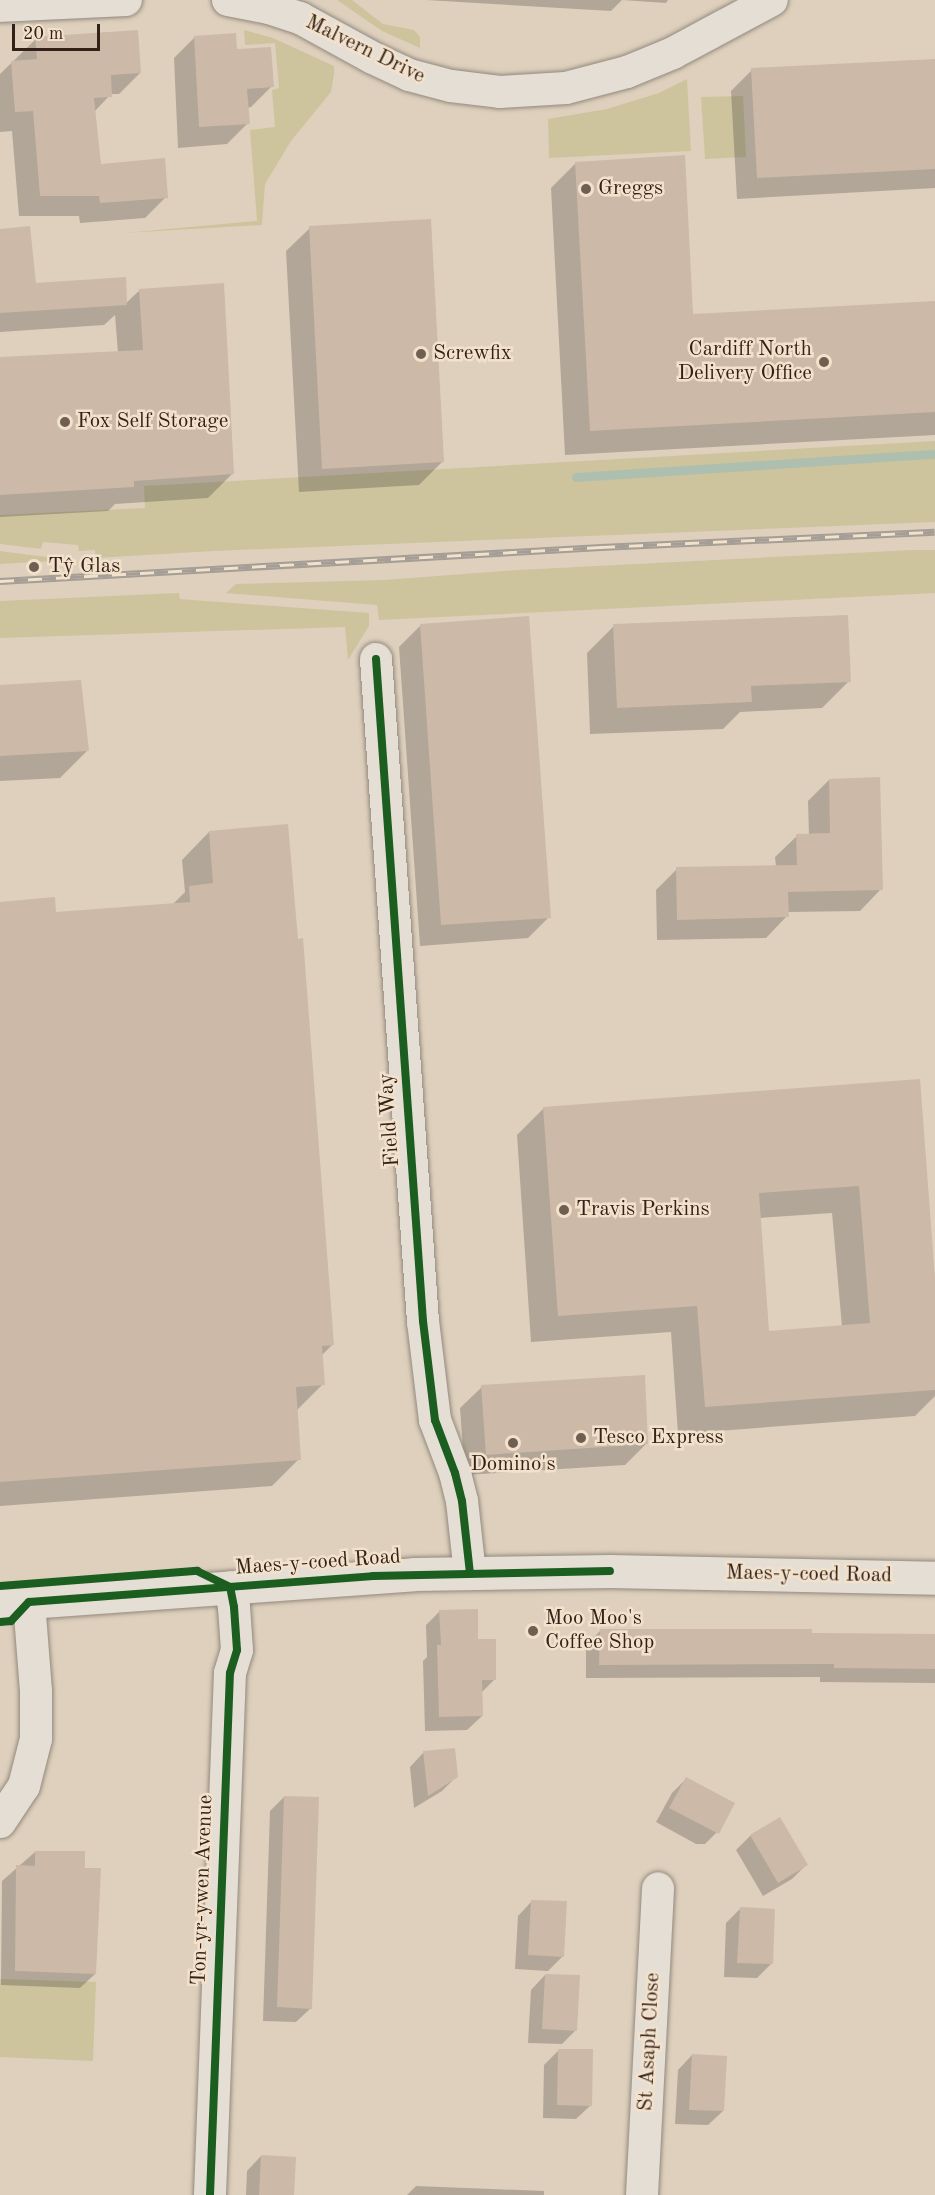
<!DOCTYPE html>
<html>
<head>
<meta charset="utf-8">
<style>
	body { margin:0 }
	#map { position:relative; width:935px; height:2195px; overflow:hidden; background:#ded0bd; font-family:"Old Standard TT",serif }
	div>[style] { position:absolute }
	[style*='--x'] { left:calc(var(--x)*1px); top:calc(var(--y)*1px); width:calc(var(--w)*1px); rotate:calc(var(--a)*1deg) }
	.green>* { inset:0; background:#cdc49e }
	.shadow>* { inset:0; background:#0003 }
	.stream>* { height:9px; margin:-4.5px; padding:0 4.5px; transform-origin:4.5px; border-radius:4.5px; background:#aebfb0 }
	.building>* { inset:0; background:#ccb9a8 }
	.roads { filter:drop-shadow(0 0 2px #93897d) drop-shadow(0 0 2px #93897d) }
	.street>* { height:32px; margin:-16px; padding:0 16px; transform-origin:16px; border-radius:16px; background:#e5ded4 }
	.secondary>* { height:33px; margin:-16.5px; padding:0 16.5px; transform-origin:16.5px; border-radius:16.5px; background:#e5ded4 }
	.rail>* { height:7px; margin-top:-3.5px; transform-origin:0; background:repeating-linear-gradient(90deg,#f3e2cb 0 14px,#a59e96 0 28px); box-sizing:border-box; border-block:2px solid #a59e96 }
	.cycleway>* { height:8px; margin:-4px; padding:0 4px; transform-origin:4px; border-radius:4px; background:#1b5e20 }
	.dots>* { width:16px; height:16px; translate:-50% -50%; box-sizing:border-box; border:3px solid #f3e2cb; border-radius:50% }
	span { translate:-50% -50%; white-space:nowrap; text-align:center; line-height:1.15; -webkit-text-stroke:5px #f3e2cb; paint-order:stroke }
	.street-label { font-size:21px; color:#332019 }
	.poi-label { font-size:21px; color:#332019 }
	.left { translate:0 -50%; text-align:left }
	.right { translate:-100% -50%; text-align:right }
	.scale { position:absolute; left:12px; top:24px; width:88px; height:27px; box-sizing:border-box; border:3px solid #332019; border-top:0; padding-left:8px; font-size:18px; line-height:21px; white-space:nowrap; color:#332019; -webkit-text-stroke:4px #f3e2cb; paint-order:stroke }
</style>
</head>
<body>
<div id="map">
	<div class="green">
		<i style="clip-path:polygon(337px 0,352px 0,383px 24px,414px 30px,420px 37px,420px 48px,382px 31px)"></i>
		<i style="clip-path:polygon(244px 30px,273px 38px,334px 66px,334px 74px,331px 92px,291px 141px,265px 184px,262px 225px,124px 233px,257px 221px,250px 130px,275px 127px,272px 90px,279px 88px,275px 43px,245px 45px)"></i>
		<i style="clip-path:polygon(687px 79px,691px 151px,549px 158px,548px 119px,607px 109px,659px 93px)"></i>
		<i style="clip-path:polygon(743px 96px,746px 157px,705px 159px,701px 97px)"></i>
		<i style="clip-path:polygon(935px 441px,935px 522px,214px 551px,95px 558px,95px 550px,79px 551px,78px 545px,43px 542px,41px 549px,0 544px,0 515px,145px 508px,144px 486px)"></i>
		<i style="clip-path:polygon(912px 550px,935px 550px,935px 593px,379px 620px,377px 605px,226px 593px,236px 584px,384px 580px,518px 570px)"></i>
		<i style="clip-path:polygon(0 551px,54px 558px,54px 561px,0 564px)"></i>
		<i style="clip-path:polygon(179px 593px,180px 599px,369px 613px,369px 626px,348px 660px,345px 627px,0 638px,0 601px)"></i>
		<i style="clip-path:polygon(0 1979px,96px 1982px,93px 2061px,0 2057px)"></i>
	</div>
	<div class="shadow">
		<i style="clip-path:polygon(426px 0,668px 0,666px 3px,622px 0,611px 11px)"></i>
		<i style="clip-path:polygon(195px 37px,236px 51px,272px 86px,251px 107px,247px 108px,248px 123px,227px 144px,178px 148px,174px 58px)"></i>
		<i style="clip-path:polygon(36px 39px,140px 73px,119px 94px,111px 94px,94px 112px,99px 165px,166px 197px,145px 218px,80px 223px,79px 216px,19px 216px,12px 131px,0 132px,0 74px)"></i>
		<i style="clip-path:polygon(935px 60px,935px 188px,737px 199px,731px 91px,752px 70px)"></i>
		<i style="clip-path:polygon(576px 163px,692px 316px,935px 302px,935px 435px,565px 455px,551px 188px)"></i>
		<i style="clip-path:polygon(310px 228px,443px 461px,419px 485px,299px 492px,286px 251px)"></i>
		<i style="clip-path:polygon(0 230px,35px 285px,125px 304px,140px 290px,233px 473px,208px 498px,115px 504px,108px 511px,0 517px,0 359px,118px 353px,115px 315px,104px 325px,0 332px)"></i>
		<i style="clip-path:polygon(420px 626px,549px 917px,528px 938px,420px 946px,399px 647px)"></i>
		<i style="clip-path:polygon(614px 626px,849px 681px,822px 708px,740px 712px,723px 729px,590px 734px,587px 653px)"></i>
		<i style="clip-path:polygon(0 687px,87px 751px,60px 778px,0 781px)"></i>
		<i style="clip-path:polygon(829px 780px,881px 889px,860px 911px,787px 912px,787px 916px,766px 938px,657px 940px,656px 890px,677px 869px,776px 867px,775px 857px,797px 836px,809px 836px,808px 801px)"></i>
		<i style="clip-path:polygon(209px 832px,332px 1345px,322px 1355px,323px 1384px,296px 1411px,299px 1459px,272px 1486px,0 1506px,0 903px,55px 913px,172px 905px,185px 892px,182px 860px)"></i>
		<i style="clip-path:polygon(evenodd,918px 1081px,935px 1298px,935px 1396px,915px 1416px,678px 1434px,671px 1332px,531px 1342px,517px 1135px,544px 1108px,918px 1081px,832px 1213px,842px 1327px,768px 1333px,760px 1218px,832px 1213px)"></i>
		<i style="clip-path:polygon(482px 1387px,646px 1444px,625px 1465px,465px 1475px,460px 1408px)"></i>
		<i style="clip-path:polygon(440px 1611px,476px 1641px,495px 1679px,481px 1693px,482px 1716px,467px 1730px,425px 1731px,423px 1661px,427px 1657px,426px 1625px)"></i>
		<i style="clip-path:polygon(600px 1631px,935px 1636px,935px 1683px,820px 1682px,820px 1677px,586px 1678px,586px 1645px)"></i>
		<i style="clip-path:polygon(424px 1752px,456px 1777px,442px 1791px,414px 1808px,410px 1767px)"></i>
		<i style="clip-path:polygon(686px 1779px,719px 1830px,705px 1844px,696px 1844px,656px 1822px,672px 1793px)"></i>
		<i style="clip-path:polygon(284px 1797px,311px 2008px,296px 2022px,263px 2021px,270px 1811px)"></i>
		<i style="clip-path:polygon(779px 1819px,806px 1865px,792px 1879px,763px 1896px,736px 1850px,750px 1836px)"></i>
		<i style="clip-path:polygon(35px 1852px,95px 1974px,80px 1988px,1px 1985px,2px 1881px)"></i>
		<i style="clip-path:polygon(532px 1901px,562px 1957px,548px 1971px,515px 1969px,518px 1916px)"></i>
		<i style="clip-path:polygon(741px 1908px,771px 1964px,757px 1978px,724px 1977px,726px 1923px)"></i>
		<i style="clip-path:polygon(545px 1975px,576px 2030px,562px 2044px,528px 2043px,531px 1990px)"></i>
		<i style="clip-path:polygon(559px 2050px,591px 2105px,576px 2119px,543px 2118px,544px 2065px)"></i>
		<i style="clip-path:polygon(692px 2055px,723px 2111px,708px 2125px,675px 2124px,678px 2070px)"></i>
		<i style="clip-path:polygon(261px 2156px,293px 2195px,246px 2195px,247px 2171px)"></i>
		<i style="clip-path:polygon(416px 2186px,544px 2191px,544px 2195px,407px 2195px)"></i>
	</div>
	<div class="stream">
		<i style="--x:576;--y:477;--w:360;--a:-3.7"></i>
	</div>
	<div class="building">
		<i style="clip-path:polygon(138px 30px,141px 73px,111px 75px,112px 97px,94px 98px,101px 164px,165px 158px,168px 198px,100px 203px,99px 196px,40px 196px,33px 111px,15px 112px,11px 61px,37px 59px,35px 37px)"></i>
		<i style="clip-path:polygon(236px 33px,237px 49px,271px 47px,274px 87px,247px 89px,250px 124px,199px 127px,194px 36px)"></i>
		<i style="clip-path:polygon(935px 59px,935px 169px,757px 178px,751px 68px)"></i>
		<i style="clip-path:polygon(685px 155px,693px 314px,935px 301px,935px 412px,590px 431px,575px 162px)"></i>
		<i style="clip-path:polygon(431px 219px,444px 462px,322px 469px,309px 226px)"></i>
		<i style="clip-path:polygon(30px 226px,36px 283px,126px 277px,127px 305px,0 313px,0 229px)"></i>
		<i style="clip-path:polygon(224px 283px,234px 474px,134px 481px,134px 487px,0 495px,0 357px,143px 350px,139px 289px)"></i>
		<i style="clip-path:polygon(848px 615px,851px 682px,751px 686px,752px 702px,617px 708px,613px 624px)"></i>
		<i style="clip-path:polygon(529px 616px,551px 918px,441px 925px,420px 624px)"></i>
		<i style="clip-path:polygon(81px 680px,89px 751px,0 756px,0 685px)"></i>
		<i style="clip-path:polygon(880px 777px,883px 890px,788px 892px,789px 917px,677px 920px,676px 867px,797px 865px,796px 834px,830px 833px,829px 779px)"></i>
		<i style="clip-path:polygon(288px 824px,298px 939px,303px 938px,334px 1345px,322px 1346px,325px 1385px,296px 1387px,301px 1460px,0 1482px,0 902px,55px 897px,56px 912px,190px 902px,189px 886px,213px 883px,209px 831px)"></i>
		<i style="clip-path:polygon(evenodd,920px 1079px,935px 1278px,935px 1390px,705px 1407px,697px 1306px,558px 1316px,543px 1107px,920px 1079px,859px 1186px,870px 1323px,769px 1331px,759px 1193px,859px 1186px)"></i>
		<i style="clip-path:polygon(645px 1375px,648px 1444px,486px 1455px,481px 1385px)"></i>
		<i style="clip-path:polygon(478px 1609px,478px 1639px,496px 1639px,496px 1680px,482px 1680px,483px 1716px,439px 1717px,437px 1645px,441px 1645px,439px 1610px)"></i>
		<i style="clip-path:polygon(600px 1629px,812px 1629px,812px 1633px,935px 1634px,935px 1669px,834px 1668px,834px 1664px,599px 1665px)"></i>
		<i style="clip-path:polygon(455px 1748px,458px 1777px,428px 1796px,423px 1751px)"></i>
		<i style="clip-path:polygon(686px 1777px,735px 1803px,719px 1834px,669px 1808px)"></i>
		<i style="clip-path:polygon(284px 1796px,319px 1797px,312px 2009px,277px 2007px)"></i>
		<i style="clip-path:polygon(780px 1817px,808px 1865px,778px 1883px,750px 1835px)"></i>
		<i style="clip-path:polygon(35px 1851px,85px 1851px,85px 1868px,101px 1868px,96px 1974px,15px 1971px,16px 1865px,35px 1866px)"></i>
		<i style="clip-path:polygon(531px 1900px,567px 1901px,564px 1957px,528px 1955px)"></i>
		<i style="clip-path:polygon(740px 1907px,775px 1909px,773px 1964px,737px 1963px)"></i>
		<i style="clip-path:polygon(545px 1974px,580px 1975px,577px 2031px,542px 2029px)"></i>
		<i style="clip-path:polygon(558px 2049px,593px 2049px,592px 2106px,557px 2105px)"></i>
		<i style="clip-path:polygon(692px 2054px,727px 2056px,724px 2111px,689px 2110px)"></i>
		<i style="clip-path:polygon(261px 2155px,296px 2157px,294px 2195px,259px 2195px)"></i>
	</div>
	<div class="roads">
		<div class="street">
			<i style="--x:228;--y:0;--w:42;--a:11"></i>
			<i style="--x:269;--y:8;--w:33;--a:18"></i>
			<i style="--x:300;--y:18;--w:83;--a:28.7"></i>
			<i style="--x:373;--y:58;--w:40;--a:25"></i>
			<i style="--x:409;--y:75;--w:43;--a:14.7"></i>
			<i style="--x:451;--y:86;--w:49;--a:7"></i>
			<i style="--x:500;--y:92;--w:66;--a:-3.5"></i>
			<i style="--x:566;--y:88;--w:63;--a:-14.7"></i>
			<i style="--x:627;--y:72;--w:50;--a:-22.4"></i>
			<i style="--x:673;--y:53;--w:112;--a:-28.2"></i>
			<i style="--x:0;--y:6;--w:126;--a:-2.7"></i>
			<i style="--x:376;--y:659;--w:664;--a:85.94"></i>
			<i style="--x:423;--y:1321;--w:100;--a:83.1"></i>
			<i style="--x:435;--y:1420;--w:57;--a:69.3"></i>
			<i style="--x:455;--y:1473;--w:29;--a:76"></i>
			<i style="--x:462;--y:1501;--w:72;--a:83.7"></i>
			<i style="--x:0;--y:1822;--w:43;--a:-56.3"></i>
			<i style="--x:24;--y:1786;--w:49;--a:-75.7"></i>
			<i style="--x:36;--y:1739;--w:48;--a:-90"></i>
			<i style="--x:36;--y:1691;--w:89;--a:-94.5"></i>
			<i style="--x:210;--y:2195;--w:522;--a:-87.81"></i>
			<i style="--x:230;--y:1673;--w:24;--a:-73"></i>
			<i style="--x:237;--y:1650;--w:43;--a:-94"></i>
			<i style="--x:234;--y:1607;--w:20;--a:-101"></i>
			<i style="--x:642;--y:2195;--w:307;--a:-87"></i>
		</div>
		<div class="secondary">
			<i style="--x:0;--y:1604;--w:415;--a:-4.1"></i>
			<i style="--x:414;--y:1574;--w:196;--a:-0.9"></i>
			<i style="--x:610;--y:1571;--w:325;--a:1.2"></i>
		</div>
	</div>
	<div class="rail">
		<i style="--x:0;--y:581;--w:602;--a:-3.24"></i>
		<i style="--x:601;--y:547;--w:334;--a:-2.6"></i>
	</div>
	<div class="cycleway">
		<i style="--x:376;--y:659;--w:664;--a:85.94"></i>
		<i style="--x:423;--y:1321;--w:100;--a:83.1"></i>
		<i style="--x:435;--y:1420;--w:57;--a:69.3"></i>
		<i style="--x:455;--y:1473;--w:29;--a:76"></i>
		<i style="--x:462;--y:1501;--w:72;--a:83.7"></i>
		<i style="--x:0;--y:1586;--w:198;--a:-4.4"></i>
		<i style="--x:197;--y:1571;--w:37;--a:26"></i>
		<i style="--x:0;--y:1622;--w:11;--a:-5"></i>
		<i style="--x:11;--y:1621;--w:26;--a:-47"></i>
		<i style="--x:29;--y:1602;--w:345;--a:-4.3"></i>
		<i style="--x:373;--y:1576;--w:237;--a:-1.2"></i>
		<i style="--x:210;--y:2195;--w:522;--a:-87.81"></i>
		<i style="--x:230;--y:1673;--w:24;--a:-73"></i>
		<i style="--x:237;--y:1650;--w:43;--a:-94"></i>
		<i style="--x:234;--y:1607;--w:20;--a:-101"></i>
	</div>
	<div class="dots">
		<i style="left:586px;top:189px;background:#6f5e52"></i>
		<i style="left:421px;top:354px;background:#6f5e52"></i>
		<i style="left:824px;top:362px;background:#6f5e52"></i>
		<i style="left:65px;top:422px;background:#6f5e52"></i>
		<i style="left:34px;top:567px;background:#6f5e52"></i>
		<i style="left:564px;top:1210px;background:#6f5e52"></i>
		<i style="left:581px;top:1438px;background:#6f5e52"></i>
		<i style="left:513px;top:1443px;background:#6f5e52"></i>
		<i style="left:533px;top:1631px;background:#6f5e52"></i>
	</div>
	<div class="street-label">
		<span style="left:365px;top:50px;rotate:26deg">Malvern Drive</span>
		<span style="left:390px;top:1120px;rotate:-94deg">Field Way</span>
		<span style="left:318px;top:1563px;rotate:-4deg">Maes-y-coed Road</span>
		<span style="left:809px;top:1575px;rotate:1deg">Maes-y-coed Road</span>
		<span style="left:203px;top:1890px;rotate:-88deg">Ton-yr-ywen Avenue</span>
		<span style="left:650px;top:2042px;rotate:-87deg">St Asaph Close</span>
	</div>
	<div class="poi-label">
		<span class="left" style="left:598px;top:189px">Greggs</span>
		<span class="right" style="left:812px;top:362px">Cardiff North<br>Delivery Office</span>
		<span class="left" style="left:433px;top:354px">Screwfix</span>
		<span class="left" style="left:77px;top:422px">Fox Self Storage</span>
		<span class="left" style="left:48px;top:567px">Tŷ Glas</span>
		<span class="left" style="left:576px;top:1210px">Travis Perkins</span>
		<span class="left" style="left:593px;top:1438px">Tesco Express</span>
		<span style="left:513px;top:1465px">Domino's</span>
		<span class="left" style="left:545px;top:1631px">Moo Moo's<br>Coffee Shop</span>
	</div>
	<div class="scale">20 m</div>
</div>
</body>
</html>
